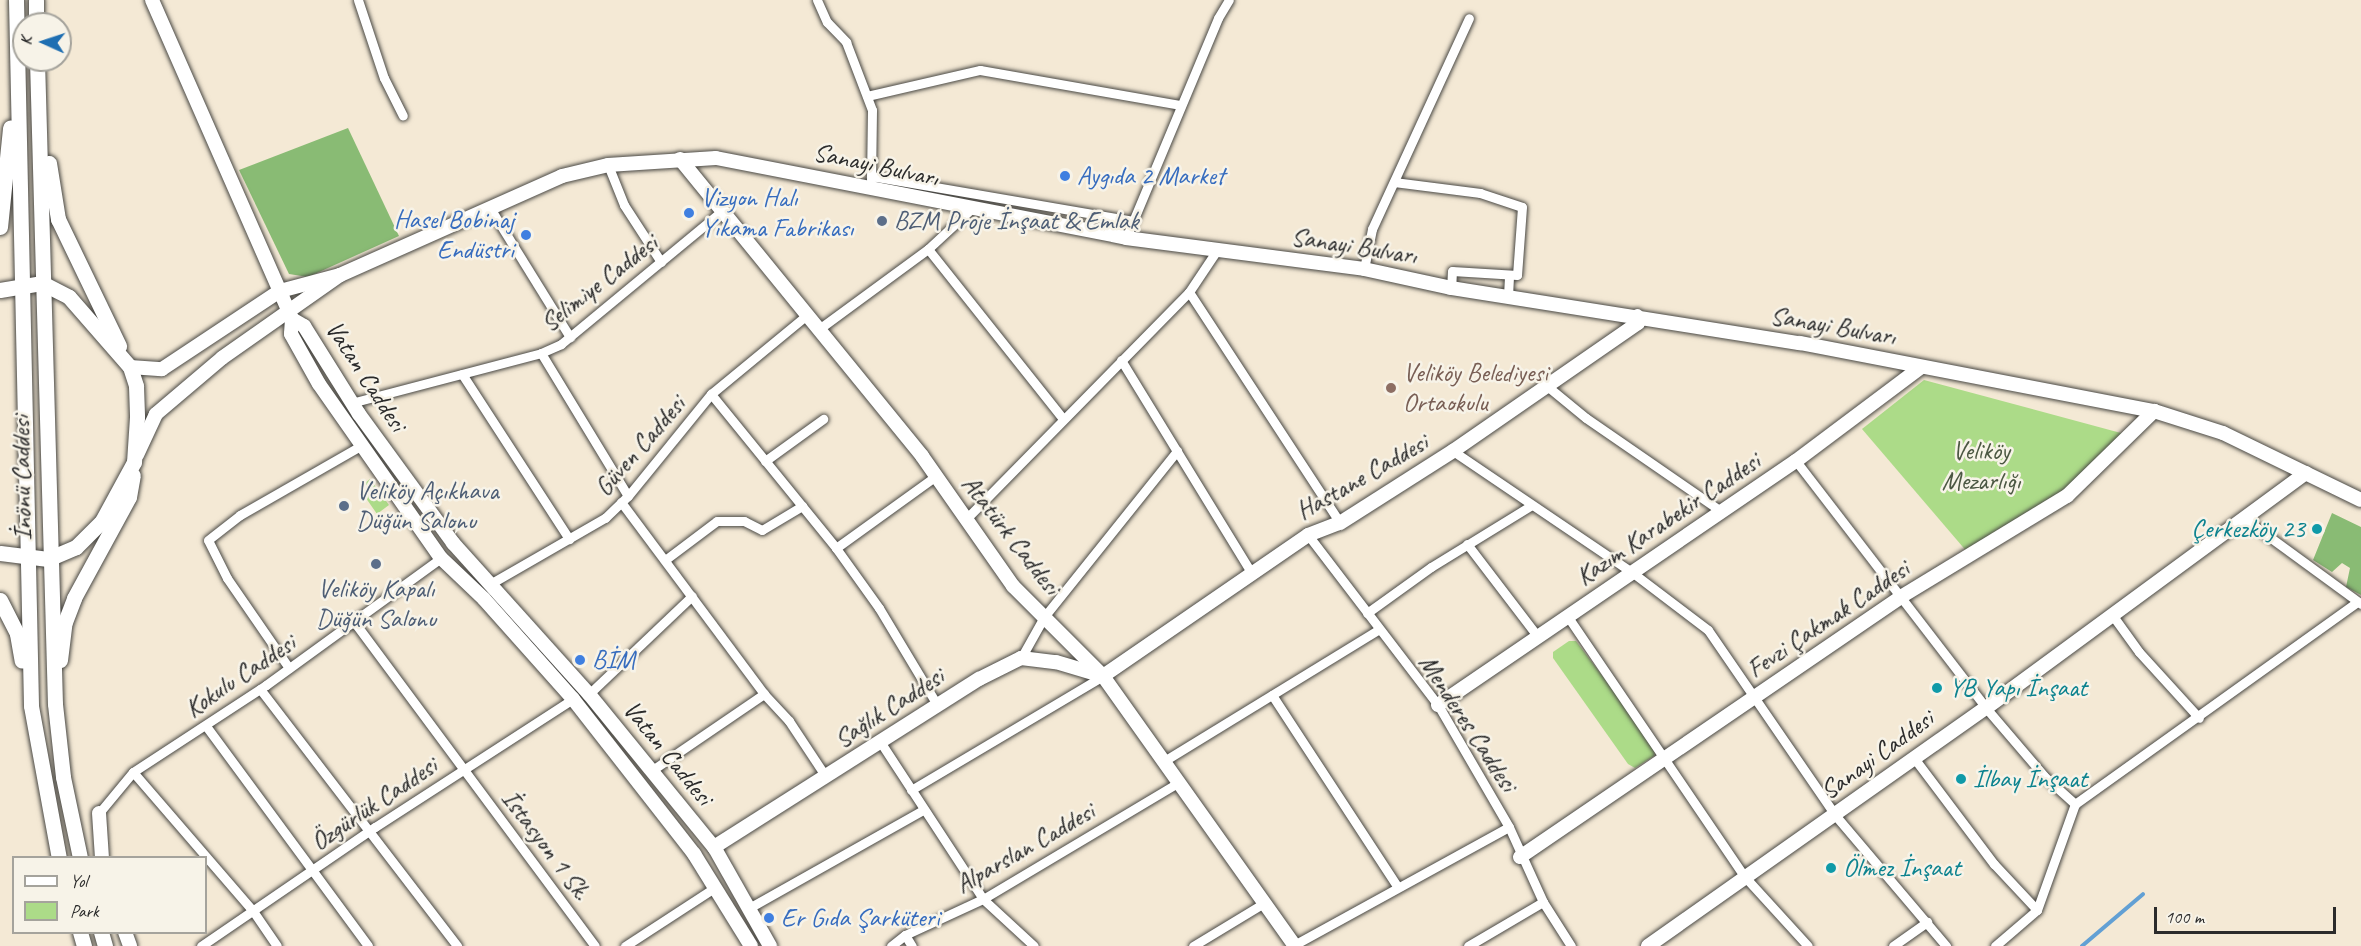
<!DOCTYPE html>
<html>
<head>
<meta charset="utf-8">
<style>
	body { margin:0 }
	#map { position:relative; width:2361px; height:946px; overflow:hidden; background:#f4e9d5; font-family:Caveat,sans-serif }
	div>[style] { position:absolute }
	[style*='--x'] { left:calc(var(--x)*1px); top:calc(var(--y)*1px); width:calc(var(--w)*1px); rotate:calc(var(--a)*1deg) }
	.green>* { inset:0; background:#acdb88 }
	.forest>* { inset:0; background:#89bb74 }
	.stream>* { height:4px; margin:-2px; padding:0 2px; transform-origin:2px; border-radius:2px; background:#62a0d4 }
	.roads { filter:drop-shadow(0 0 2px #494844) drop-shadow(0 0 2px #494844) }
	.street>* { height:9px; margin:-4.5px; padding:0 4.5px; transform-origin:4.5px; border-radius:4.5px; background:#fff }
	.secondary>* { height:14px; margin:-7px; padding:0 7px; transform-origin:7px; border-radius:7px; background:#fff }
	.primary>* { height:15px; margin:-7.5px; padding:0 7.5px; transform-origin:7.5px; border-radius:7.5px; background:#fff }
	.dots>* { width:16px; height:16px; translate:-50% -50%; box-sizing:border-box; border:3px solid #f7f3e8; border-radius:50% }
	span { translate:-50% -50%; white-space:nowrap; text-align:center; line-height:1.15; -webkit-text-stroke:5px #f7f3e8; paint-order:stroke }
	.street-label { font-size:26px; color:#2b2b2b }
	.shop-label { font-size:26px; color:#366cbe }
	.left { translate:0 -50%; text-align:left }
	.right { translate:-100% -50%; text-align:right }
	.service-label { font-size:26px; color:#4e5e75 }
	.education-label { font-size:26px; color:#785e54 }
	.park-label { font-size:26px; color:#4b5742 }
	.culture-label { font-size:26px; color:#0d838f }
	.legend { position:absolute; left:12px; top:856px; width:195px; height:78px; box-sizing:border-box; background:#f7f3e8; border:2px solid #a5a39c; margin:0; padding:8px 10px; list-style:none; font-size:18px; color:#2b2b2b }
	.legend li { display:flex; align-items:center; gap:12px; height:30px }
	.legend b { width:30px; border:2px solid #a5a39c }
	.north { position:absolute; left:12px; top:12px; width:60px; height:60px; box-sizing:border-box; background:#f7f3e8; border:2px solid #a5a39c; border-radius:50%; rotate:273deg; font-size:16px; font-weight:700; line-height:24px; text-align:center; color:#2b2b2b }
	.north::after { content:''; display:block; margin:auto; width:21px; height:27px; background:#1f6fb2; clip-path:polygon(50% 0,100% 100%,50% 72%,0 100%) }
	.scale { position:absolute; left:2154px; top:907px; width:182px; height:27px; box-sizing:border-box; border:3px solid #2b2b2b; border-top:0; padding-left:8px; font-size:18px; line-height:21px; white-space:nowrap; color:#2b2b2b; -webkit-text-stroke:4px #f7f3e8; paint-order:stroke }
</style>
</head>
<body>
<div id="map">
	<div class="green">
		<i style="clip-path:polygon(1924px 380px,2132px 436px,2066px 491px,1968px 553px,1862px 429px)"></i>
		<i style="clip-path:polygon(370px 479px,389px 505px,377px 514px,359px 488px)"></i>
		<i style="clip-path:polygon(1569px 641px,1576px 641px,1656px 747px,1654px 756px,1635px 768px,1628px 764px,1553px 658px,1553px 652px)"></i>
	</div>
	<div class="forest">
		<i style="clip-path:polygon(348px 128px,399px 236px,308px 277px,289px 274px,239px 170px)"></i>
		<i style="clip-path:polygon(2332px 513px,2361px 527px,2361px 595px,2346px 587px,2350px 568px,2342px 563px,2332px 572px,2313px 560px)"></i>
	</div>
	<div class="stream">
		<i style="--x:2082;--y:946;--w:80;--a:-40.4"></i>
	</div>
	<div class="roads">
		<div class="street">
			<i style="--x:358;--y:0;--w:82;--a:71.6"></i>
			<i style="--x:384;--y:78;--w:42;--a:63.4"></i>
			<i style="--x:817;--y:0;--w:24;--a:66"></i>
			<i style="--x:827;--y:22;--w:28;--a:46"></i>
			<i style="--x:846;--y:42;--w:73;--a:69.1"></i>
			<i style="--x:872;--y:110;--w:70;--a:90.8"></i>
			<i style="--x:867;--y:96;--w:116;--a:-13"></i>
			<i style="--x:980;--y:70;--w:204;--a:9.9"></i>
			<i style="--x:608;--y:165;--w:43;--a:68.2"></i>
			<i style="--x:624;--y:205;--w:68;--a:57"></i>
			<i style="--x:871;--y:176;--w:266;--a:9.7"></i>
			<i style="--x:1394;--y:182;--w:87;--a:7.3"></i>
			<i style="--x:1480;--y:193;--w:44;--a:18.4"></i>
			<i style="--x:1522;--y:207;--w:68;--a:94.2"></i>
			<i style="--x:1517;--y:275;--w:65;--a:-176.5"></i>
			<i style="--x:1452;--y:271;--w:17;--a:93"></i>
			<i style="--x:490;--y:208;--w:152;--a:58.2"></i>
			<i style="--x:1126;--y:238;--w:238;--a:-67.3"></i>
			<i style="--x:1218;--y:18;--w:21;--a:-59"></i>
			<i style="--x:928;--y:249;--w:217;--a:51.5"></i>
			<i style="--x:1364;--y:269;--w:41;--a:-78.7"></i>
			<i style="--x:1372;--y:229;--w:232;--a:-65.3"></i>
			<i style="--x:1189;--y:292;--w:276;--a:56.8"></i>
			<i style="--x:1508;--y:296;--w:21;--a:-87"></i>
			<i style="--x:819;--y:329;--w:135;--a:-36.3"></i>
			<i style="--x:928;--y:249;--w:59;--a:-42.9"></i>
			<i style="--x:541;--y:353;--w:167;--a:58.7"></i>
			<i style="--x:1121;--y:360;--w:251;--a:58.5"></i>
			<i style="--x:462;--y:374;--w:197;--a:57"></i>
			<i style="--x:1547;--y:386;--w:50;--a:39.4"></i>
			<i style="--x:1586;--y:418;--w:164;--a:34.6"></i>
			<i style="--x:711;--y:394;--w:198;--a:50.9"></i>
			<i style="--x:836;--y:548;--w:74;--a:54.4"></i>
			<i style="--x:879;--y:608;--w:114;--a:59"></i>
			<i style="--x:351;--y:403;--w:196;--a:-14.7"></i>
			<i style="--x:541;--y:353;--w:22;--a:-24"></i>
			<i style="--x:561;--y:344;--w:209;--a:-39.6"></i>
			<i style="--x:1453;--y:451;--w:217;--a:34.1"></i>
			<i style="--x:1633;--y:573;--w:94;--a:37.2"></i>
			<i style="--x:1708;--y:630;--w:224;--a:55.5"></i>
			<i style="--x:1835;--y:815;--w:172;--a:49.7"></i>
			<i style="--x:765;--y:461;--w:72;--a:-35.9"></i>
			<i style="--x:1796;--y:461;--w:312;--a:52.4"></i>
			<i style="--x:1986;--y:708;--w:89;--a:49.5"></i>
			<i style="--x:2044;--y:776;--w:42;--a:42.1"></i>
			<i style="--x:621;--y:502;--w:239;--a:53.3"></i>
			<i style="--x:764;--y:694;--w:37;--a:47"></i>
			<i style="--x:789;--y:721;--w:67;--a:56.5"></i>
			<i style="--x:966;--y:519;--w:318;--a:-45.5"></i>
			<i style="--x:1189;--y:292;--w:50;--a:-56.3"></i>
			<i style="--x:2245;--y:519;--w:144;--a:36.2"></i>
			<i style="--x:1308;--y:535;--w:214;--a:52.6"></i>
			<i style="--x:1438;--y:705;--w:141;--a:59.8"></i>
			<i style="--x:1509;--y:827;--w:82;--a:65.6"></i>
			<i style="--x:1543;--y:902;--w:52;--a:57.5"></i>
			<i style="--x:1467;--y:544;--w:117;--a:52.6"></i>
			<i style="--x:836;--y:548;--w:123;--a:-35.8"></i>
			<i style="--x:665;--y:560;--w:65;--a:-36.9"></i>
			<i style="--x:717;--y:521;--w:27;--a:0"></i>
			<i style="--x:744;--y:521;--w:20;--a:27"></i>
			<i style="--x:762;--y:530;--w:47;--a:-31"></i>
			<i style="--x:490;--y:584;--w:133;--a:-29.9"></i>
			<i style="--x:605;--y:518;--w:32;--a:-44"></i>
			<i style="--x:628;--y:496;--w:132;--a:-50.9"></i>
			<i style="--x:711;--y:394;--w:124;--a:-39.5"></i>
			<i style="--x:1367;--y:613;--w:79;--a:-35.7"></i>
			<i style="--x:1431;--y:567;--w:116;--a:-31.6"></i>
			<i style="--x:2113;--y:616;--w:44;--a:54.2"></i>
			<i style="--x:2139;--y:652;--w:89;--a:47.7"></i>
			<i style="--x:1568;--y:617;--w:315;--a:55.8"></i>
			<i style="--x:1745;--y:877;--w:93;--a:47.6"></i>
			<i style="--x:355;--y:623;--w:402;--a:53.4"></i>
			<i style="--x:1021;--y:658;--w:47;--a:-60.7"></i>
			<i style="--x:1044;--y:617;--w:213;--a:-51.3"></i>
			<i style="--x:289;--y:668;--w:109;--a:-124.6"></i>
			<i style="--x:227;--y:578;--w:42;--a:-116.6"></i>
			<i style="--x:208;--y:540;--w:41;--a:-38"></i>
			<i style="--x:240;--y:515;--w:141;--a:-29.8"></i>
			<i style="--x:260;--y:689;--w:324;--a:52.5"></i>
			<i style="--x:589;--y:694;--w:142;--a:-43.6"></i>
			<i style="--x:1272;--y:695;--w:228;--a:56.8"></i>
			<i style="--x:206;--y:726;--w:273;--a:53.6"></i>
			<i style="--x:881;--y:743;--w:186;--a:56.8"></i>
			<i style="--x:983;--y:899;--w:69;--a:42.7"></i>
			<i style="--x:1914;--y:758;--w:133;--a:53"></i>
			<i style="--x:1994;--y:864;--w:63;--a:46.9"></i>
			<i style="--x:1164;--y:761;--w:252;--a:-31.5"></i>
			<i style="--x:651;--y:771;--w:137;--a:-34.3"></i>
			<i style="--x:133;--y:772;--w:184;--a:49.2"></i>
			<i style="--x:253;--y:911;--w:42;--a:55.6"></i>
			<i style="--x:911;--y:790;--w:223;--a:-30.7"></i>
			<i style="--x:99;--y:813;--w:53;--a:-50.3"></i>
			<i style="--x:133;--y:772;--w:159;--a:-33.2"></i>
			<i style="--x:266;--y:685;--w:216;--a:-36"></i>
			<i style="--x:749;--y:908;--w:200;--a:-29.4"></i>
			<i style="--x:905;--y:935;--w:13;--a:58"></i>
			<i style="--x:1294;--y:945;--w:245;--a:-28.8"></i>
			<i style="--x:201;--y:946;--w:211;--a:-34.4"></i>
			<i style="--x:375;--y:827;--w:236;--a:-32.9"></i>
			<i style="--x:625;--y:946;--w:106;--a:-33.1"></i>
			<i style="--x:891;--y:946;--w:18;--a:-38"></i>
			<i style="--x:905;--y:935;--w:86;--a:-24.8"></i>
			<i style="--x:983;--y:899;--w:228;--a:-30.8"></i>
			<i style="--x:1193;--y:946;--w:83;--a:-31.2"></i>
			<i style="--x:1468;--y:946;--w:87;--a:-30.4"></i>
			<i style="--x:1893;--y:946;--w:42;--a:-35.2"></i>
			<i style="--x:1995;--y:946;--w:55;--a:-40.6"></i>
			<i style="--x:2037;--y:910;--w:113;--a:-70.3"></i>
			<i style="--x:2075;--y:804;--w:347;--a:-35.6"></i>
		</div>
		<div class="secondary">
			<i style="--x:152;--y:0;--w:348;--a:66.3"></i>
			<i style="--x:292;--y:319;--w:15;--a:94"></i>
			<i style="--x:291;--y:334;--w:57;--a:60.8"></i>
			<i style="--x:319;--y:384;--w:213;--a:55"></i>
			<i style="--x:441;--y:558;--w:59;--a:43.6"></i>
			<i style="--x:484;--y:599;--w:134;--a:48.3"></i>
			<i style="--x:573;--y:699;--w:197;--a:52"></i>
			<i style="--x:694;--y:854;--w:108;--a:58.2"></i>
			<i style="--x:680;--y:159;--w:383;--a:50.8"></i>
			<i style="--x:922;--y:456;--w:159;--a:55"></i>
			<i style="--x:1013;--y:586;--w:127;--a:45"></i>
			<i style="--x:1103;--y:676;--w:331;--a:54.6"></i>
			<i style="--x:340;--y:275;--w:243;--a:-24"></i>
			<i style="--x:562;--y:176;--w:47;--a:-13.4"></i>
			<i style="--x:608;--y:165;--w:108;--a:-3.7"></i>
			<i style="--x:716;--y:158;--w:418;--a:11"></i>
			<i style="--x:1126;--y:238;--w:240;--a:7.4"></i>
			<i style="--x:1364;--y:269;--w:89;--a:12.3"></i>
			<i style="--x:1451;--y:288;--w:353;--a:9"></i>
			<i style="--x:1800;--y:343;--w:360;--a:10.9"></i>
			<i style="--x:2154;--y:411;--w:72;--a:17.7"></i>
			<i style="--x:2223;--y:433;--w:153;--a:25.9"></i>
			<i style="--x:292;--y:319;--w:14;--a:30"></i>
			<i style="--x:304;--y:326;--w:104;--a:58"></i>
			<i style="--x:359;--y:414;--w:160;--a:53.9"></i>
			<i style="--x:453;--y:543;--w:203;--a:48"></i>
			<i style="--x:589;--y:694;--w:198;--a:50.8"></i>
			<i style="--x:714;--y:847;--w:114;--a:60.5"></i>
			<i style="--x:130;--y:367;--w:32;--a:4"></i>
			<i style="--x:162;--y:369;--w:141;--a:-33.5"></i>
			<i style="--x:280;--y:291;--w:62;--a:-14.9"></i>
			<i style="--x:340;--y:275;--w:144;--a:144.9"></i>
			<i style="--x:222;--y:358;--w:87;--a:139.7"></i>
			<i style="--x:156;--y:414;--w:45;--a:114.9"></i>
			<i style="--x:1438;--y:705;--w:433;--a:-34.3"></i>
			<i style="--x:1796;--y:461;--w:156;--a:-36.9"></i>
			<i style="--x:99;--y:813;--w:45;--a:86.2"></i>
			<i style="--x:714;--y:847;--w:314;--a:-32.4"></i>
			<i style="--x:979;--y:679;--w:47;--a:-26.6"></i>
			<i style="--x:1021;--y:658;--w:35;--a:7"></i>
			<i style="--x:1056;--y:662;--w:49;--a:16.6"></i>
			<i style="--x:1103;--y:676;--w:249;--a:-34.5"></i>
			<i style="--x:1308;--y:535;--w:34;--a:-21"></i>
			<i style="--x:1340;--y:523;--w:134;--a:-32.5"></i>
			<i style="--x:1453;--y:451;--w:225;--a:-34.7"></i>
			<i style="--x:1638;--y:323;--w:7;--a:-98"></i>
			<i style="--x:1520;--y:857;--w:459;--a:-34.3"></i>
			<i style="--x:1899;--y:598;--w:197;--a:-31.3"></i>
			<i style="--x:2067;--y:496;--w:122;--a:-44.3"></i>
			<i style="--x:125;--y:932;--w:15;--a:70"></i>
			<i style="--x:1648;--y:946;--w:413;--a:-35.2"></i>
			<i style="--x:1986;--y:708;--w:397;--a:-36.3"></i>
		</div>
		<div class="primary">
			<i style="--x:16;--y:0;--w:706;--a:88.78"></i>
			<i style="--x:31;--y:706;--w:155;--a:79.6"></i>
			<i style="--x:36;--y:0;--w:24;--a:90"></i>
			<i style="--x:37;--y:60;--w:644;--a:88.4"></i>
			<i style="--x:55;--y:704;--w:73;--a:83.7"></i>
			<i style="--x:63;--y:777;--w:83;--a:78.1"></i>
			<i style="--x:49;--y:163;--w:57;--a:80.9"></i>
			<i style="--x:58;--y:219;--w:141;--a:64.3"></i>
			<i style="--x:0;--y:227;--w:100;--a:-84.2"></i>
			<i style="--x:0;--y:290;--w:43;--a:-9.5"></i>
			<i style="--x:42;--y:283;--w:30;--a:27"></i>
			<i style="--x:69;--y:297;--w:93;--a:48.9"></i>
			<i style="--x:130;--y:367;--w:20;--a:72"></i>
			<i style="--x:136;--y:386;--w:31;--a:88"></i>
			<i style="--x:137;--y:417;--w:45;--a:93.8"></i>
			<i style="--x:134;--y:462;--w:67;--a:118.5"></i>
			<i style="--x:102;--y:521;--w:37;--a:135"></i>
			<i style="--x:76;--y:547;--w:30;--a:157"></i>
			<i style="--x:48;--y:559;--w:48;--a:-172.9"></i>
			<i style="--x:0;--y:600;--w:38;--a:63"></i>
			<i style="--x:17;--y:634;--w:27;--a:80"></i>
			<i style="--x:60;--y:660;--w:38;--a:-83"></i>
			<i style="--x:65;--y:622;--w:26;--a:-69"></i>
			<i style="--x:74;--y:598;--w:115;--a:-61.4"></i>
			<i style="--x:129;--y:497;--w:22;--a:-80"></i>
			<i style="--x:80;--y:932;--w:15;--a:74"></i>
			<i style="--x:101;--y:932;--w:15;--a:74"></i>
		</div>
	</div>
	<div class="dots">
		<i style="left:1065px;top:176px;background:#3f7fe0"></i>
		<i style="left:689px;top:213px;background:#3f7fe0"></i>
		<i style="left:882px;top:221px;background:#5c6f8a"></i>
		<i style="left:526px;top:235px;background:#3f7fe0"></i>
		<i style="left:1391px;top:388px;background:#8d6e63"></i>
		<i style="left:344px;top:506px;background:#5c6f8a"></i>
		<i style="left:2317px;top:529px;background:#0f9aa8"></i>
		<i style="left:376px;top:564px;background:#5c6f8a"></i>
		<i style="left:580px;top:660px;background:#3f7fe0"></i>
		<i style="left:1937px;top:688px;background:#0f9aa8"></i>
		<i style="left:1961px;top:779px;background:#0f9aa8"></i>
		<i style="left:1831px;top:868px;background:#0f9aa8"></i>
		<i style="left:769px;top:918px;background:#3f7fe0"></i>
	</div>
	<div class="street-label">
		<span style="left:876px;top:165px;rotate:12deg">Sanayi Bulvarı</span>
		<span style="left:1354px;top:246px;rotate:9deg">Sanayi Bulvarı</span>
		<span style="left:599px;top:283px;rotate:-38deg">Selimiye Caddesi</span>
		<span style="left:1833px;top:326px;rotate:10deg">Sanayi Bulvarı</span>
		<span style="left:366px;top:376px;rotate:57deg">Vatan Caddesi</span>
		<span style="left:640px;top:446px;rotate:-49deg">Güven Caddesi</span>
		<span style="left:1362px;top:477px;rotate:-30deg">Hastane Caddesi</span>
		<span style="left:22px;top:478px;rotate:-91deg">İnönü Caddesi</span>
		<span style="left:1668px;top:519px;rotate:-34deg">Kazım Karabekir Caddesi</span>
		<span style="left:1011px;top:535px;rotate:52deg">Atatürk Caddesi</span>
		<span style="left:1828px;top:619px;rotate:-34deg">Fevzi Çakmak Caddesi</span>
		<span style="left:240px;top:676px;rotate:-34deg">Kokulu Caddesi</span>
		<span style="left:889px;top:708px;rotate:-33deg">Sağlık Caddesi</span>
		<span style="left:1468px;top:723px;rotate:57deg">Menderes Caddesi</span>
		<span style="left:668px;top:753px;rotate:51deg">Vatan Caddesi</span>
		<span style="left:1877px;top:755px;rotate:-36deg">Sanayi Caddesi</span>
		<span style="left:374px;top:804px;rotate:-34deg">Özgürlük Caddesi</span>
		<span style="left:546px;top:845px;rotate:53deg">İstasyon 1 Sk.</span>
		<span style="left:1025px;top:848px;rotate:-30deg">Alparslan Caddesi</span>
	</div>
	<div class="shop-label">
		<span class="left" style="left:1077px;top:176px">Aygıda 2 Market</span>
		<span class="left" style="left:701px;top:213px">Vizyon Halı<br>Yıkama Fabrikası</span>
		<span class="right" style="left:514px;top:235px">Hasel Bobinaj<br>Endüstri</span>
		<span class="left" style="left:592px;top:660px">BİM</span>
		<span class="left" style="left:781px;top:918px">Er Gıda Şarküteri</span>
	</div>
	<div class="service-label">
		<span class="left" style="left:894px;top:221px">BZM Proje İnşaat &amp; Emlak</span>
		<span class="left" style="left:356px;top:506px">Veliköy Açıkhava<br>Düğün Salonu</span>
		<span style="left:376px;top:604px">Veliköy Kapalı<br>Düğün Salonu</span>
	</div>
	<div class="education-label">
		<span class="left" style="left:1403px;top:388px">Veliköy Belediyesi<br>Ortaokulu</span>
	</div>
	<div class="park-label">
		<span style="left:1981px;top:466px">Veliköy<br>Mezarlığı</span>
	</div>
	<div class="culture-label">
		<span class="right" style="left:2305px;top:529px">Çerkezköy 23</span>
		<span class="left" style="left:1949px;top:688px">YB Yapı İnşaat</span>
		<span class="left" style="left:1973px;top:779px">İlbay İnşaat</span>
		<span class="left" style="left:1843px;top:868px">Ölmez İnşaat</span>
	</div>
	<ul class="legend">
	<li><b style="height:8px;background:#fff"></b>Yol</li>
	<li><b style="height:16px;background:#acdb88"></b>Park</li>
	</ul>
	<div class="north">K</div>
	<div class="scale">100 m</div>
</div>
</body>
</html>
